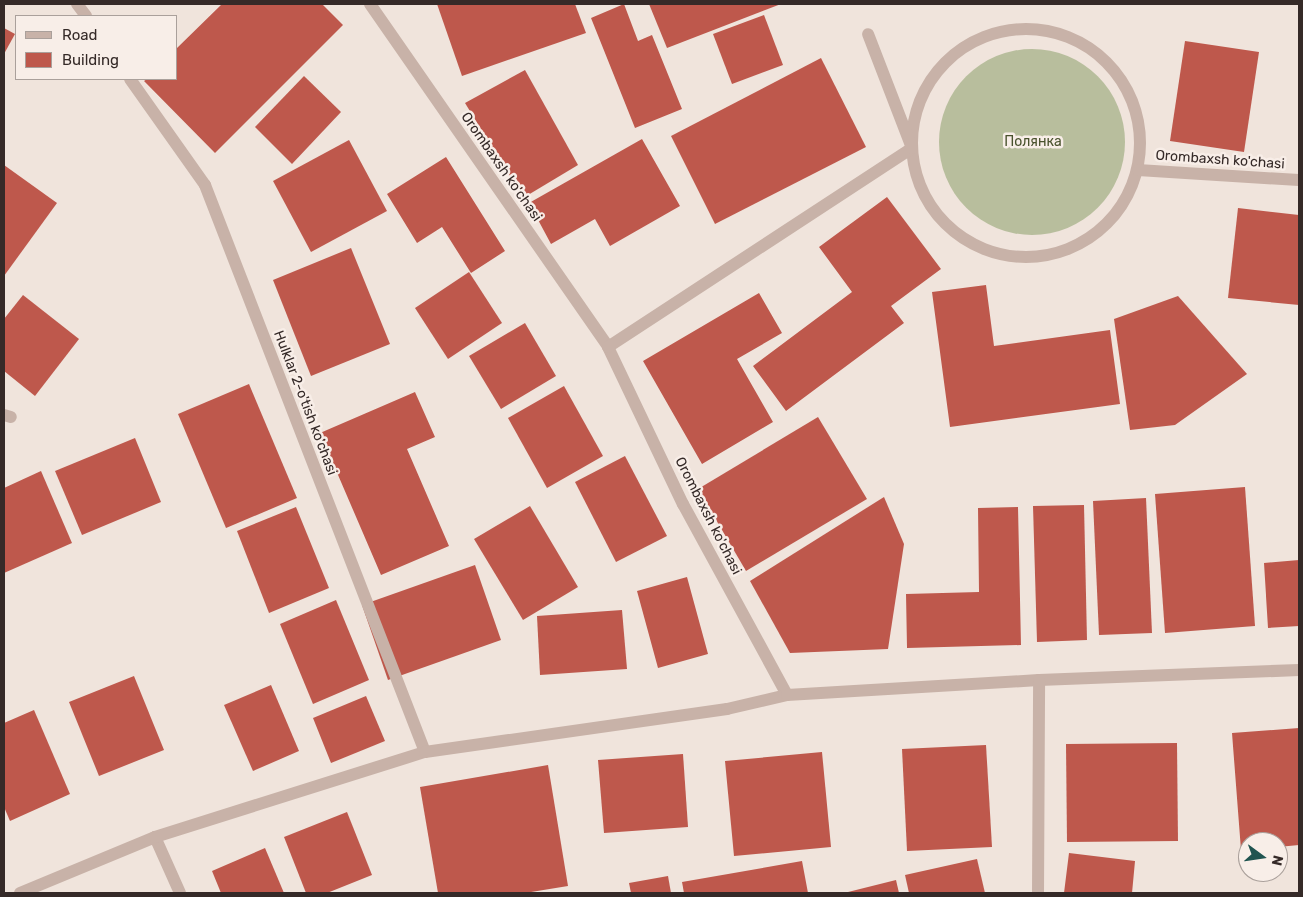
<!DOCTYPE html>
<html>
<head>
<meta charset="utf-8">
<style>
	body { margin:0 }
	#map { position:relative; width:1303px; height:897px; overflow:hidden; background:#f0e4dc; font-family:Rubik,sans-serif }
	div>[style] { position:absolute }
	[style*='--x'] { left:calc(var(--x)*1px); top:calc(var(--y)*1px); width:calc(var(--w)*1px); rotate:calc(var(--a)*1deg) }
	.green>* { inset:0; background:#b8be9d }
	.round { border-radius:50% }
	.building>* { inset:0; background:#be584c }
	.lane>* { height:12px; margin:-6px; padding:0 6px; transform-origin:6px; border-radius:6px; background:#c8b2a8 }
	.street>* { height:12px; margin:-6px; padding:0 6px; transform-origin:6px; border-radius:6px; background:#c8b2a8 }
	.street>.ring { margin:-6px; padding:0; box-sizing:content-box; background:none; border:12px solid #c8b2a8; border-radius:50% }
	span { translate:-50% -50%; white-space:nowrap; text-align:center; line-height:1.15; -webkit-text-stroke:5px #f8eee8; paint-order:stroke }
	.park-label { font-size:14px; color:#49522d }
	.street-label { font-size:14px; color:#352a28 }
	.frame { position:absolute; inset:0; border:5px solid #352a28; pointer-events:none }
	.legend { position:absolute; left:15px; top:15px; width:162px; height:65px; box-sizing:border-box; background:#f8eee8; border:1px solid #aaa09b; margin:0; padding:6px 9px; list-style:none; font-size:15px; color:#352a28 }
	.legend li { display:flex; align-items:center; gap:10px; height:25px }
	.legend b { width:25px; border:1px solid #aaa09b }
	.north { position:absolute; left:1238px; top:832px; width:50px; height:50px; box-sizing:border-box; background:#f8eee8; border:1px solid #aaa09b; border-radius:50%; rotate:104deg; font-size:14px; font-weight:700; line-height:20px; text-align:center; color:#352a28 }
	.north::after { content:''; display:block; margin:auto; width:18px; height:22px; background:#205450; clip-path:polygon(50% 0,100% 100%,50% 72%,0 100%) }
</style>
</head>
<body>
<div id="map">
	<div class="green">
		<i class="round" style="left:939px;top:49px;width:186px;height:186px"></i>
	</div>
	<div class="building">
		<i style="clip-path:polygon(222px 4px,322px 4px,343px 25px,215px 153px,144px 81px,147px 79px,176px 79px,176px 49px)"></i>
		<i style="clip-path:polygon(437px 4px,575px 4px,586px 33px,462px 76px)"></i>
		<i style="clip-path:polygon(624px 4px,638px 41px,652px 35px,682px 109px,635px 128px,591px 18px)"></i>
		<i style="clip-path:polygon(649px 4px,781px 4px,667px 48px)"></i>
		<i style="clip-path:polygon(764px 15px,783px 65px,732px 84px,713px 34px)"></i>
		<i style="clip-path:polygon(4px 28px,15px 34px,4px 54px)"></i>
		<i style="clip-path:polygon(1185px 41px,1259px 52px,1244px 152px,1170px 141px)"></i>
		<i style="clip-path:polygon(821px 58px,866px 147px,715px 224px,671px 136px)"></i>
		<i style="clip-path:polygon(525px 70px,578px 165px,523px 198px,465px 103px)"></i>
		<i style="clip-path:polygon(304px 76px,341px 112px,292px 164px,255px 127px)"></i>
		<i style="clip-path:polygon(642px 139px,680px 206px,610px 246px,595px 219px,551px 244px,529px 203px)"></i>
		<i style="clip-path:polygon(349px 140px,387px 211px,311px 252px,273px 181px)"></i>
		<i style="clip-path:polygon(446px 157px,505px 251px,471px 273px,442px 227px,417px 243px,387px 194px)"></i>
		<i style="clip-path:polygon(4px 165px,57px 203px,4px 276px)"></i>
		<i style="clip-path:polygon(887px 197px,941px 269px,891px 306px,904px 323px,786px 411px,753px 366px,852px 292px,819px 247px)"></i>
		<i style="clip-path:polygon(1238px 208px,1299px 215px,1299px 305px,1228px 298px)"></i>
		<i style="clip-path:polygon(351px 248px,390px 344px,311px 376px,273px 280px)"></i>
		<i style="clip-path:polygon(469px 272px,502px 323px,448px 359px,415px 308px)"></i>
		<i style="clip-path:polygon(986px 285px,994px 346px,1110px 330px,1120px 404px,950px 427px,932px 292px)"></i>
		<i style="clip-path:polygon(759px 293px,782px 333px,737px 359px,773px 422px,702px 464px,643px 361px)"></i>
		<i style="clip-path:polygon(23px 295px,79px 339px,35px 396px,4px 371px,4px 319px)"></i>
		<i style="clip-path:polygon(1178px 296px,1247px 374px,1175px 425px,1130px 430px,1114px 319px)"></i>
		<i style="clip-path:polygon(525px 323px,556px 376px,501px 409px,469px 356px)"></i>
		<i style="clip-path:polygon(249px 384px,297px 498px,226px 528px,178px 414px)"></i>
		<i style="clip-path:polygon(564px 386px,603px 456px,547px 488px,508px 418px)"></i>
		<i style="clip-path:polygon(415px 392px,435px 437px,407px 449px,449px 546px,381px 575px,320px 433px)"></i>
		<i style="clip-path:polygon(818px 417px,867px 499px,746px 571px,698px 489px)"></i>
		<i style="clip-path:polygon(135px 438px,161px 502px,82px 535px,55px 471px)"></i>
		<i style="clip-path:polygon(625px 456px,667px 536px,616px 562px,575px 482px)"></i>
		<i style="clip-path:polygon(41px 471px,72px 543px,4px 573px,4px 488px)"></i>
		<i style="clip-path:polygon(1245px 487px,1255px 626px,1165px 633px,1155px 494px)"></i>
		<i style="clip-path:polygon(884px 497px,904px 544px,888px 649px,790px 653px,750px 581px)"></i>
		<i style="clip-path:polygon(1146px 498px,1152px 633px,1099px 635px,1093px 501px)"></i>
		<i style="clip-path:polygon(1084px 505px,1087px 640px,1037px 642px,1033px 506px)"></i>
		<i style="clip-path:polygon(530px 506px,578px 587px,523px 620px,474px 539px)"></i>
		<i style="clip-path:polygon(296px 507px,329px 588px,269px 613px,237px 531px)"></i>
		<i style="clip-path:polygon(1018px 507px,1021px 645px,907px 648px,906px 594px,979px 592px,978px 508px)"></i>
		<i style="clip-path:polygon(1299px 560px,1299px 626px,1268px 628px,1264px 563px)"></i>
		<i style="clip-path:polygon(475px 565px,501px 640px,388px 680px,362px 605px)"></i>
		<i style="clip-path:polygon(687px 577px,708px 654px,658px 668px,637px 591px)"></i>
		<i style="clip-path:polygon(336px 600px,369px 680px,313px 704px,280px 624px)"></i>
		<i style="clip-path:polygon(622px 610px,627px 669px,540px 675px,537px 616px)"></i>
		<i style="clip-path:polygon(134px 676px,164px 750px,99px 776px,69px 702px)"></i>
		<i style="clip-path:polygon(271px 685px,299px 751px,253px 771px,224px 705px)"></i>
		<i style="clip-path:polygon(366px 696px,385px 741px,331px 763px,313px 718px)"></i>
		<i style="clip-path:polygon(34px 710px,70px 794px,10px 821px,4px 807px,4px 723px)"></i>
		<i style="clip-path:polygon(1299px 728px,1299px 845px,1278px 847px,1278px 842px,1248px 842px,1248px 849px,1241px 850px,1232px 733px)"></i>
		<i style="clip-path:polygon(1177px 743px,1178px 841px,1067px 842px,1066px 744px)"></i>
		<i style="clip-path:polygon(986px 745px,992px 847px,907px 851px,902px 749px)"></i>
		<i style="clip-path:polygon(822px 752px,831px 847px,734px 856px,725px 761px)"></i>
		<i style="clip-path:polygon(683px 754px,688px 827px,604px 833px,598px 760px)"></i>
		<i style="clip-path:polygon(548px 765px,568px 886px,525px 893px,438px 893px,420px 787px)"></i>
		<i style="clip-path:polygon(347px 812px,372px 875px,327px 893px,306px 893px,284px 837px)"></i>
		<i style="clip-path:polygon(265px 848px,284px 893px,221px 893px,212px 871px)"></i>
		<i style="clip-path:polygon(1069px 853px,1135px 861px,1132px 893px,1064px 893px)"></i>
		<i style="clip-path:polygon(977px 859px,985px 893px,909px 893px,905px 875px)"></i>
		<i style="clip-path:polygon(802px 861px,808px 893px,684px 893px,682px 882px)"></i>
		<i style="clip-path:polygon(668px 876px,671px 893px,631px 893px,629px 883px)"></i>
		<i style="clip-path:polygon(896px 880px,899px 893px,844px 893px)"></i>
	</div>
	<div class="lane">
		<i style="--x:4;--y:415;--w:7;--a:16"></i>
	</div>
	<div class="street">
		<i style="--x:77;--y:4;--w:15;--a:53"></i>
		<i style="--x:370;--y:4;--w:417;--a:55.2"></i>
		<i style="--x:608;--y:347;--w:174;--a:64.5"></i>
		<i style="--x:683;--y:504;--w:217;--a:61.4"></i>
		<i class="ring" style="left:912px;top:29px;width:216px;height:216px"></i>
		<i style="--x:130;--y:79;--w:130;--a:54.7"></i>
		<i style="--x:205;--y:185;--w:608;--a:68.79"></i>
		<i style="--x:1138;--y:170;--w:161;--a:3.6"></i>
		<i style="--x:608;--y:347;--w:363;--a:-33.2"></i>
		<i style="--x:912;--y:148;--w:122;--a:-111.1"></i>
		<i style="--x:155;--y:837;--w:61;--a:65.9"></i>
		<i style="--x:20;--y:893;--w:146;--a:-22.5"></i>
		<i style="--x:155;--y:837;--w:283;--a:-17.5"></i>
		<i style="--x:425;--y:752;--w:305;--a:-8.1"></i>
		<i style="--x:727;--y:709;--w:62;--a:-13.1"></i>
		<i style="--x:787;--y:695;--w:252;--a:-3.4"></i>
		<i style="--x:1039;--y:680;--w:260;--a:-2.2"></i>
		<i style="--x:1038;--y:893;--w:213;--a:-89.7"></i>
	</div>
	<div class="park-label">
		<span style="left:1033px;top:142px">Полянка</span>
	</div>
	<div class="street-label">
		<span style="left:1220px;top:160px;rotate:4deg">Orombaxsh ko'chasi</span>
		<span style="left:501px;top:167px;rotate:55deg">Orombaxsh ko'chasi</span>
		<span style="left:305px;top:403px;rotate:69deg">Hulklar 2-o'tish ko'chasi</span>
		<span style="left:708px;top:516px;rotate:63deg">Orombaxsh ko'chasi</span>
	</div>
	<div class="frame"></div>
	<ul class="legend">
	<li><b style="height:6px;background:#c8b2a8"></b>Road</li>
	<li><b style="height:14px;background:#be584c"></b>Building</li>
	</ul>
	<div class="north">N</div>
</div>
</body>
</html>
